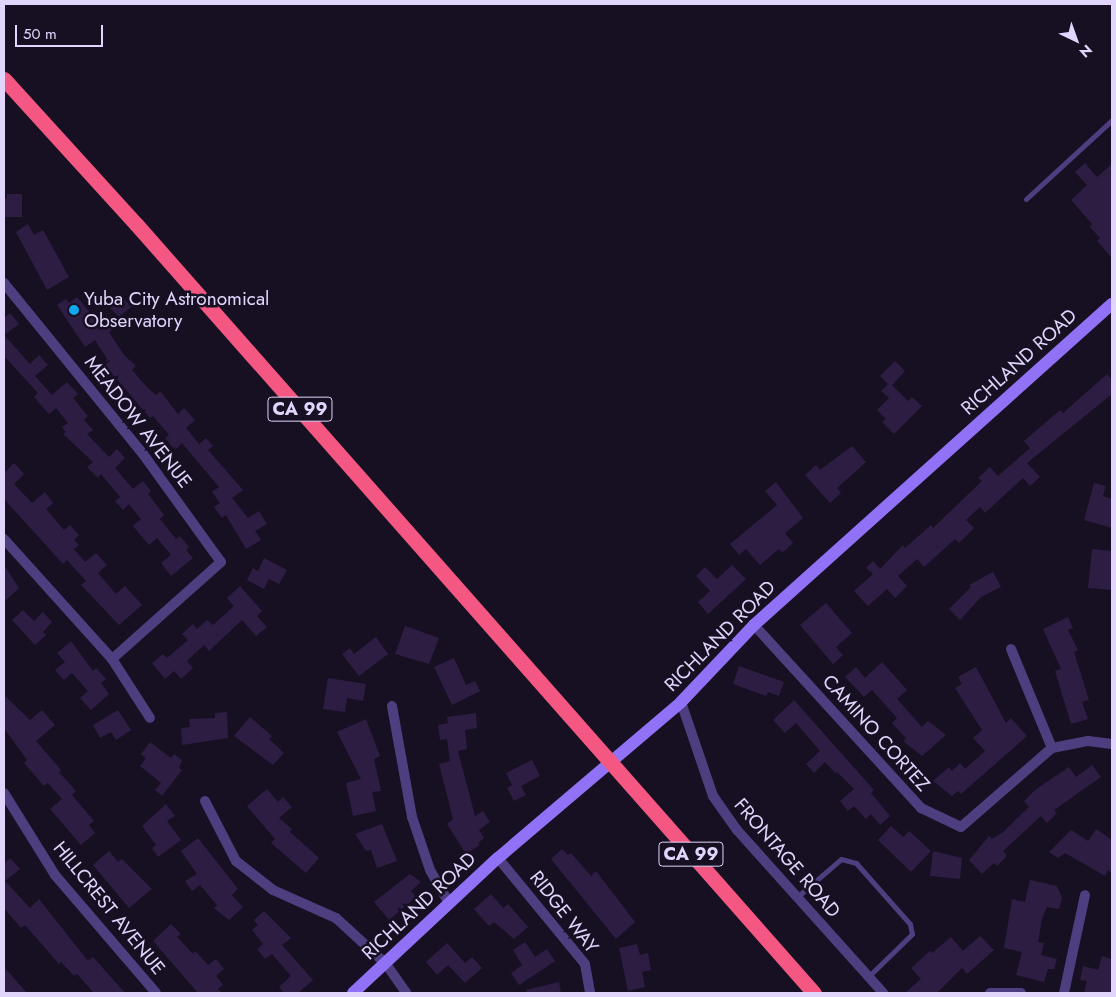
<!DOCTYPE html>
<html>
<head>
<meta charset="utf-8">
<style>
	body { margin:0 }
	#map { position:relative; width:1116px; height:997px; overflow:hidden; background:#171023; font-family:Jost,sans-serif }
	div>[style] { position:absolute }
	[style*='--x'] { left:calc(var(--x)*1px); top:calc(var(--y)*1px); width:calc(var(--w)*1px); rotate:calc(var(--a)*1deg) }
	.building>* { inset:0; background:#2d1d43 }
	.lane>* { height:5px; margin:-2.5px; padding:0 2.5px; transform-origin:2.5px; border-radius:2.5px; background:#4e3e7f }
	.street>* { height:10px; margin:-5px; padding:0 5px; transform-origin:5px; border-radius:5px; background:#4e3e7f }
	.secondary>* { height:12px; margin:-6px; padding:0 6px; transform-origin:6px; border-radius:6px; background:#9172f6 }
	.highway>* { height:15px; margin:-7.5px; padding:0 7.5px; transform-origin:7.5px; border-radius:7.5px; background:#f45882 }
	.dots>* { width:14px; height:14px; translate:-50% -50%; box-sizing:border-box; border:2px solid #171023; border-radius:50% }
	span { translate:-50% -50%; white-space:nowrap; text-align:center; line-height:1.15; -webkit-text-stroke:5px #171023; paint-order:stroke }
	.shield-label span { padding:1px 4px; background:#171023; border:1px solid; border-radius:4px; -webkit-text-stroke-width:0 }
	.shield-label { font-size:18px; color:#e2d5fc; font-weight:700 }
	.poi-label { font-size:19px; color:#e2d5fc }
	.left { translate:0 -50%; text-align:left }
	.street-label { font-size:19px; color:#e2d5fc }
	.frame { position:absolute; inset:0; border:5px solid #e2d5fc; pointer-events:none }
	.north { position:absolute; left:1051px; top:15px; width:50px; height:50px; -webkit-text-stroke:4px #171023; paint-order:stroke; rotate:138deg; font-size:14px; font-weight:700; line-height:20px; text-align:center; color:#e2d5fc }
	.north::after { content:''; display:block; margin:auto; width:18px; height:22px; background:#e2d5fc; clip-path:polygon(50% 0,100% 100%,50% 72%,0 100%) }
	.scale { position:absolute; left:15px; top:25px; width:88px; height:22px; box-sizing:border-box; border:2px solid #e2d5fc; border-top:0; padding-left:6px; font-size:15px; line-height:18px; white-space:nowrap; color:#e2d5fc; -webkit-text-stroke:4px #171023; paint-order:stroke }
</style>
</head>
<body>
<div id="map">
	<div class="building">
		<i style="clip-path:polygon(1085px 163px,1097px 177px,1112px 164px,1112px 258px,1097px 241px,1100px 238px,1090px 227px,1092px 224px,1071px 200px,1087px 185px,1075px 172px)"></i>
		<i style="clip-path:polygon(7px 194px,22px 194px,22px 217px,4px 217px,4px 198px,7px 199px)"></i>
		<i style="clip-path:polygon(28px 224px,34px 235px,43px 230px,69px 277px,47px 290px,16px 232px)"></i>
		<i style="clip-path:polygon(121px 295px,131px 307px,119px 317px,108px 306px)"></i>
		<i style="clip-path:polygon(77px 297px,100px 325px,107px 321px,112px 330px,109px 332px,124px 355px,136px 366px,132px 370px,147px 387px,156px 395px,160px 391px,178px 414px,184px 408px,195px 420px,186px 428px,199px 444px,206px 438px,213px 446px,208px 450px,243px 490px,232px 498px,248px 518px,259px 511px,267px 524px,255px 531px,261px 540px,246px 549px,226px 515px,222px 518px,214px 507px,220px 503px,212px 492px,219px 487px,182px 443px,175px 450px,165px 438px,169px 435px,153px 416px,150px 418px,103px 363px,107px 359px,95px 340px,85px 347px,57px 305px,66px 299px,69px 303px)"></i>
		<i style="clip-path:polygon(10px 313px,19px 324px,4px 335px,30px 364px,39px 355px,48px 365px,35px 376px,52px 395px,67px 382px,78px 394px,73px 398px,88px 416px,84px 420px,93px 430px,87px 434px,109px 457px,117px 449px,125px 458px,115px 468px,133px 489px,143px 481px,151px 491px,148px 494px,164px 515px,160px 519px,176px 539px,180px 536px,189px 547px,186px 550px,193px 558px,171px 576px,161px 563px,171px 555px,157px 538px,149px 545px,133px 526px,141px 519px,129px 504px,123px 510px,115px 501px,120px 497px,101px 474px,98px 478px,87px 467px,93px 462px,63px 434px,66px 432px,62px 427px,68px 423px,56px 408px,49px 414px,34px 397px,38px 393px,4px 356px,4px 318px)"></i>
		<i style="clip-path:polygon(895px 361px,905px 371px,892px 385px,908px 401px,912px 397px,922px 406px,894px 434px,882px 422px,886px 419px,877px 410px,889px 398px,881px 391px,888px 384px,880px 376px)"></i>
		<i style="clip-path:polygon(1107px 374px,1112px 380px,1112px 394px,1027px 463px,1040px 477px,1030px 486px,1023px 478px,985px 513px,980px 507px,966px 520px,974px 528px,959px 543px,955px 539px,924px 567px,917px 559px,898px 576px,907px 586px,895px 598px,887px 589px,868px 606px,854px 591px,873px 574px,866px 568px,873px 561px,880px 569px,903px 545px,905px 548px,931px 525px,933px 528px,982px 481px,978px 478px,990px 467px,998px 476px,1030px 448px,1024px 441px,1060px 410px,1063px 413px)"></i>
		<i style="clip-path:polygon(852px 446px,866px 462px,837px 488px,841px 493px,830px 503px,805px 475px,816px 465px,820px 470px)"></i>
		<i style="clip-path:polygon(14px 463px,24px 474px,14px 484px,32px 503px,45px 492px,53px 503px,46px 509px,64px 530px,70px 525px,79px 535px,74px 540px,79px 545px,74px 549px,85px 562px,96px 553px,107px 565px,98px 573px,116px 594px,125px 586px,142px 605px,119px 625px,81px 585px,86px 581px,67px 560px,63px 564px,4px 499px,4px 473px)"></i>
		<i style="clip-path:polygon(776px 482px,803px 518px,785px 533px,793px 543px,782px 553px,779px 549px,760px 565px,746px 549px,739px 555px,730px 544px,777px 505px,765px 491px)"></i>
		<i style="clip-path:polygon(1094px 483px,1106px 486px,1103px 496px,1112px 499px,1112px 528px,1084px 520px)"></i>
		<i style="clip-path:polygon(1092px 549px,1112px 551px,1112px 590px,1088px 588px)"></i>
		<i style="clip-path:polygon(264px 558px,287px 570px,279px 584px,269px 579px,264px 589px,247px 580px,253px 568px,258px 571px)"></i>
		<i style="clip-path:polygon(4px 565px,19px 588px,4px 602px)"></i>
		<i style="clip-path:polygon(732px 565px,746px 579px,708px 614px,698px 602px,710px 591px,696px 576px,705px 567px,717px 579px)"></i>
		<i style="clip-path:polygon(993px 572px,1001px 587px,981px 597px,960px 620px,949px 609px,971px 587px,969px 585px)"></i>
		<i style="clip-path:polygon(240px 586px,262px 611px,257px 616px,267px 627px,256px 636px,242px 620px,209px 651px,204px 645px,187px 661px,193px 668px,181px 679px,174px 671px,165px 679px,152px 663px,163px 654px,167px 658px,188px 640px,182px 634px,193px 624px,197px 629px,207px 620px,213px 625px,234px 606px,227px 598px)"></i>
		<i style="clip-path:polygon(826px 603px,852px 633px,836px 647px,843px 655px,833px 664px,800px 625px)"></i>
		<i style="clip-path:polygon(23px 610px,34px 621px,43px 612px,52px 622px,43px 632px,46px 635px,35px 645px,12px 620px)"></i>
		<i style="clip-path:polygon(1068px 617px,1073px 628px,1068px 630px,1078px 650px,1074px 652px,1089px 700px,1082px 702px,1088px 719px,1071px 724px,1055px 671px,1061px 669px,1043px 629px)"></i>
		<i style="clip-path:polygon(405px 626px,439px 638px,429px 664px,395px 654px)"></i>
		<i style="clip-path:polygon(376px 637px,388px 654px,359px 676px,342px 654px,350px 648px,354px 654px)"></i>
		<i style="clip-path:polygon(71px 641px,93px 671px,96px 668px,106px 679px,101px 683px,109px 694px,91px 710px,80px 698px,88px 691px,72px 673px,64px 680px,55px 670px,65px 662px,57px 653px)"></i>
		<i style="clip-path:polygon(454px 658px,466px 685px,475px 681px,480px 691px,452px 705px,434px 667px)"></i>
		<i style="clip-path:polygon(882px 662px,907px 690px,897px 699px,922px 727px,928px 721px,946px 735px,922px 756px,903px 741px,906px 738px,892px 723px,897px 718px,872px 690px,864px 697px,845px 677px,856px 667px,865px 678px)"></i>
		<i style="clip-path:polygon(739px 666px,784px 682px,779px 696px,768px 692px,766px 696px,733px 684px)"></i>
		<i style="clip-path:polygon(976px 667px,1006px 723px,1011px 718px,1027px 736px,961px 794px,958px 791px,952px 796px,933px 781px,949px 767px,952px 771px,960px 763px,965px 769px,985px 751px,973px 738px,982px 730px,955px 688px,962px 684px,958px 677px)"></i>
		<i style="clip-path:polygon(328px 678px,366px 684px,363px 701px,347px 698px,345px 712px,323px 709px)"></i>
		<i style="clip-path:polygon(4px 695px,30px 720px,42px 710px,55px 725px,36px 741px,61px 770px,59px 772px,76px 791px,72px 795px,94px 821px,89px 825px,95px 833px,81px 845px,50px 809px,62px 799px,48px 783px,44px 786px,24px 763px,27px 760px,4px 728px)"></i>
		<i style="clip-path:polygon(794px 700px,874px 790px,871px 793px,890px 816px,880px 825px,871px 814px,866px 819px,854px 806px,848px 811px,840px 801px,854px 789px,837px 772px,836px 774px,825px 762px,814px 773px,806px 764px,820px 751px,796px 723px,785px 733px,773px 720px)"></i>
		<i style="clip-path:polygon(118px 710px,131px 730px,116px 740px,111px 732px,100px 738px,93px 725px)"></i>
		<i style="clip-path:polygon(227px 712px,228px 738px,182px 745px,181px 728px,190px 727px,189px 719px,215px 718px,215px 713px)"></i>
		<i style="clip-path:polygon(476px 713px,477px 728px,465px 730px,467px 749px,458px 751px,475px 816px,483px 811px,490px 822px,479px 830px,484px 838px,478px 843px,480px 845px,466px 854px,447px 824px,453px 819px,439px 764px,450px 761px,447px 739px,440px 740px,438px 725px,448px 723px,447px 717px)"></i>
		<i style="clip-path:polygon(250px 717px,272px 736px,269px 739px,284px 753px,273px 765px,234px 736px)"></i>
		<i style="clip-path:polygon(366px 719px,380px 756px,374px 759px,381px 791px,372px 792px,376px 811px,353px 816px,346px 783px,361px 779px,337px 732px)"></i>
		<i style="clip-path:polygon(150px 742px,171px 758px,174px 754px,182px 760px,179px 768px,182px 770px,162px 796px,155px 790px,161px 783px,140px 766px,146px 758px,141px 754px)"></i>
		<i style="clip-path:polygon(532px 760px,540px 776px,521px 786px,526px 795px,514px 801px,507px 788px,512px 785px,506px 773px)"></i>
		<i style="clip-path:polygon(1092px 765px,1101px 777px,1054px 810px,1057px 813px,1047px 823px,1041px 816px,1003px 851px,1007px 856px,997px 866px,994px 863px,982px 874px,969px 860px,989px 836px,992px 839px,1002px 833px,1029px 807px,1024px 801px,1035px 790px,1069px 767px,1076px 777px)"></i>
		<i style="clip-path:polygon(267px 789px,278px 802px,283px 797px,292px 807px,279px 818px,292px 829px,290px 832px,319px 858px,306px 873px,271px 843px,275px 839px,247px 806px)"></i>
		<i style="clip-path:polygon(166px 804px,175px 816px,167px 821px,181px 840px,158px 857px,152px 848px,156px 845px,142px 826px)"></i>
		<i style="clip-path:polygon(382px 824px,397px 861px,377px 868px,371px 850px,366px 851px,355px 834px)"></i>
		<i style="clip-path:polygon(891px 826px,903px 837px,909px 831px,931px 851px,911px 872px,878px 840px)"></i>
		<i style="clip-path:polygon(1096px 829px,1112px 840px,1112px 873px,1108px 870px,1105px 876px,1065px 853px,1058px 858px,1049px 852px,1071px 830px,1088px 841px)"></i>
		<i style="clip-path:polygon(198px 838px,238px 889px,232px 895px,243px 907px,229px 920px,214px 908px,217px 905px,200px 885px,192px 891px,185px 881px,197px 874px,181px 851px)"></i>
		<i style="clip-path:polygon(562px 849px,568px 855px,571px 853px,591px 876px,596px 871px,635px 922px,616px 939px,551px 859px)"></i>
		<i style="clip-path:polygon(109px 851px,118px 862px,122px 859px,152px 889px,129px 908px,93px 865px)"></i>
		<i style="clip-path:polygon(933px 851px,962px 858px,960px 879px,930px 876px)"></i>
		<i style="clip-path:polygon(10px 858px,20px 869px,5px 881px,30px 908px,39px 899px,88px 961px,93px 957px,125px 993px,94px 993px,77px 974px,74px 976px,61px 962px,59px 964px,25px 925px,21px 928px,15px 921px,4px 908px,4px 864px)"></i>
		<i style="clip-path:polygon(410px 874px,421px 882px,411px 891px,416px 897px,389px 920px,374px 902px)"></i>
		<i style="clip-path:polygon(1030px 880px,1057px 886px,1062px 898px,1059px 909px,1047px 907px,1042px 919px,1038px 942px,1044px 943px,1041px 955px,1057px 959px,1054px 969px,1048px 969px,1044px 982px,1016px 975px,1022px 952px,1004px 948px,1012px 899px,1025px 902px)"></i>
		<i style="clip-path:polygon(491px 894px,503px 908px,508px 904px,528px 927px,514px 939px,494px 922px,489px 926px,474px 909px)"></i>
		<i style="clip-path:polygon(264px 911px,291px 938px,282px 945px,313px 980px,298px 993px,284px 993px,279px 987px,291px 976px,272px 954px,265px 959px,257px 949px,263px 944px,252px 930px,258px 925px,254px 920px)"></i>
		<i style="clip-path:polygon(171px 924px,181px 934px,177px 937px,193px 954px,195px 951px,208px 965px,216px 959px,224px 969px,216px 976px,223px 985px,218px 989px,222px 993px,198px 993px,153px 941px)"></i>
		<i style="clip-path:polygon(980px 936px,994px 950px,967px 974px,962px 968px,937px 993px,905px 993px,921px 979px,911px 968px,930px 951px,932px 953px,951px 937px,963px 951px)"></i>
		<i style="clip-path:polygon(525px 942px,535px 957px,547px 949px,555px 961px,519px 985px,511px 973px,522px 965px,513px 950px)"></i>
		<i style="clip-path:polygon(447px 943px,465px 963px,472px 957px,482px 968px,465px 983px,448px 965px,437px 975px,426px 962px)"></i>
		<i style="clip-path:polygon(637px 944px,640px 955px,648px 953px,651px 970px,642px 972px,645px 987px,628px 991px,619px 948px)"></i>
		<i style="clip-path:polygon(1102px 956px,1112px 959px,1112px 993px,1084px 993px,1087px 981px,1080px 980px,1083px 966px,1098px 970px)"></i>
		<i style="clip-path:polygon(4px 967px,27px 993px,4px 993px)"></i>
		<i style="clip-path:polygon(559px 982px,561px 993px,527px 993px,526px 990px)"></i>
	</div>
	<div class="lane">
		<i style="--x:1026;--y:199;--w:117;--a:-42.6"></i>
		<i style="--x:797;--y:897;--w:58;--a:-40.8"></i>
		<i style="--x:841;--y:859;--w:16;--a:15"></i>
		<i style="--x:856;--y:863;--w:81;--a:48.5"></i>
		<i style="--x:910;--y:924;--w:10;--a:79"></i>
		<i style="--x:912;--y:934;--w:62;--a:135.7"></i>
	</div>
	<div class="street">
		<i style="--x:4;--y:283;--w:220;--a:50.9"></i>
		<i style="--x:143;--y:454;--w:133;--a:54.2"></i>
		<i style="--x:221;--y:562;--w:146;--a:138.3"></i>
		<i style="--x:4;--y:539;--w:161;--a:48"></i>
		<i style="--x:112;--y:659;--w:70;--a:57.2"></i>
		<i style="--x:754;--y:625;--w:248;--a:47.6"></i>
		<i style="--x:921;--y:808;--w:44;--a:25.4"></i>
		<i style="--x:961;--y:827;--w:121;--a:-41"></i>
		<i style="--x:1052;--y:748;--w:37;--a:-11"></i>
		<i style="--x:1088;--y:741;--w:24;--a:7"></i>
		<i style="--x:1011;--y:649;--w:107;--a:67.5"></i>
		<i style="--x:681;--y:702;--w:99;--a:71.2"></i>
		<i style="--x:713;--y:796;--w:42;--a:54.8"></i>
		<i style="--x:737;--y:830;--w:219;--a:48.1"></i>
		<i style="--x:392;--y:706;--w:113;--a:79.8"></i>
		<i style="--x:412;--y:817;--w:56;--a:71.2"></i>
		<i style="--x:430;--y:870;--w:38;--a:60"></i>
		<i style="--x:4;--y:793;--w:97;--a:58.1"></i>
		<i style="--x:55;--y:875;--w:155;--a:49.4"></i>
		<i style="--x:205;--y:801;--w:68;--a:62.7"></i>
		<i style="--x:236;--y:861;--w:47;--a:38.1"></i>
		<i style="--x:273;--y:890;--w:69;--a:24"></i>
		<i style="--x:336;--y:918;--w:68;--a:42.6"></i>
		<i style="--x:386;--y:964;--w:35;--a:55"></i>
		<i style="--x:498;--y:858;--w:137;--a:50.6"></i>
		<i style="--x:585;--y:964;--w:29;--a:80"></i>
		<i style="--x:990;--y:993;--w:31;--a:0"></i>
		<i style="--x:1064;--y:993;--w:100;--a:-77.9"></i>
	</div>
	<div class="secondary">
		<i style="--x:353;--y:993;--w:198;--a:-43"></i>
		<i style="--x:498;--y:858;--w:240;--a:-40.4"></i>
		<i style="--x:681;--y:702;--w:106;--a:-46.5"></i>
		<i style="--x:754;--y:625;--w:481;--a:-41.9"></i>
	</div>
	<div class="highway">
		<i style="--x:4;--y:79;--w:196;--a:47.7"></i>
		<i style="--x:136;--y:224;--w:1025;--a:48.6"></i>
	</div>
	<div class="dots">
		<i style="left:74px;top:310px;background:#0fa8ee"></i>
	</div>
	<div class="shield-label">
		<span style="left:300px;top:409px">CA 99</span>
		<span style="left:691px;top:854px">CA 99</span>
	</div>
	<div class="poi-label">
		<span class="left" style="left:84px;top:310px">Yuba City Astronomical<br>Observatory</span>
	</div>
	<div class="street-label">
		<span style="left:1019px;top:362px;rotate:-42deg">RICHLAND ROAD</span>
		<span style="left:138px;top:422px;rotate:52deg">MEADOW AVENUE</span>
		<span style="left:720px;top:636px;rotate:-45deg">RICHLAND ROAD</span>
		<span style="left:876px;top:733px;rotate:48deg">CAMINO CORTEZ</span>
		<span style="left:787px;top:858px;rotate:49deg">FRONTAGE ROAD</span>
		<span style="left:419px;top:906px;rotate:-43deg">RICHLAND ROAD</span>
		<span style="left:109px;top:908px;rotate:51deg">HILLCREST AVENUE</span>
		<span style="left:564px;top:912px;rotate:52deg">RIDGE WAY</span>
	</div>
	<div class="frame"></div>
	<div class="north">N</div>
	<div class="scale">50 m</div>
</div>
</body>
</html>
